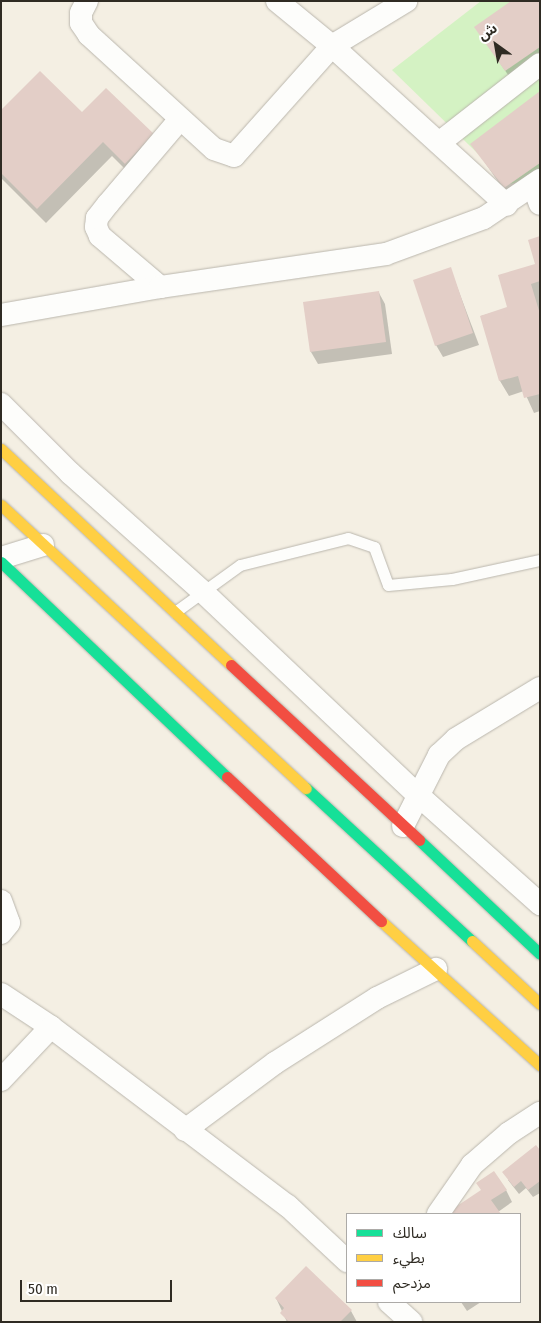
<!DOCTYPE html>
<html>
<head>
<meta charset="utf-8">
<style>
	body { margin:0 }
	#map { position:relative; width:541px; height:1323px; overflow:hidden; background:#f4efe3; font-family:"Fira Sans Condensed","Noto Sans Arabic",sans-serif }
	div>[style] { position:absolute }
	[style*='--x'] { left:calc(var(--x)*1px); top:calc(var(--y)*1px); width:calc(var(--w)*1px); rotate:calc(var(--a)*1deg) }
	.green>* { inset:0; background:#d4f2c3 }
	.shadow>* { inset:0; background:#0003 }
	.building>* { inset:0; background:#e3cec7 }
	.roads { filter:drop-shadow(0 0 1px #bab6ad) drop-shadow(0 0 1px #bab6ad) }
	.lane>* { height:11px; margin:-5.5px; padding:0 5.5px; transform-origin:5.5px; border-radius:5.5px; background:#fdfdfb }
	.street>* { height:22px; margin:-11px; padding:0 11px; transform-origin:11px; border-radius:11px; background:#fdfdfb }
	.fast>* { height:11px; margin:-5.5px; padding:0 5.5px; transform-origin:5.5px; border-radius:5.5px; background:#16e098 }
	.slow>* { height:11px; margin:-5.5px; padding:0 5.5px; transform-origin:5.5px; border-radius:5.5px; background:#ffcf43 }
	.jam>* { height:11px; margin:-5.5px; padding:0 5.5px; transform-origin:5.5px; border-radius:5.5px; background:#f24e42 }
	span { translate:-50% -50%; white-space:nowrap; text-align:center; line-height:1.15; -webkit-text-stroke:4px #fff; paint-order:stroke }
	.frame { position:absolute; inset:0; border:2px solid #2f2b23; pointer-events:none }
	.legend { position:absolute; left:346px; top:1213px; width:175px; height:90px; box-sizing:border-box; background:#fff; border:1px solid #acaaa7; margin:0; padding:6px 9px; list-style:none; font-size:15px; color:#2f2b23 }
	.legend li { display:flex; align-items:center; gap:10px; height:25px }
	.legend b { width:25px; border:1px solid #acaaa7 }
	.north { position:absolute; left:471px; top:20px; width:50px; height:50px; -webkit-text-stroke:4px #fff; paint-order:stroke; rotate:328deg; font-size:14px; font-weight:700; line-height:20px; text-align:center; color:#2f2b23 }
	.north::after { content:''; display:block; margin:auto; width:18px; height:22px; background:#2f2b23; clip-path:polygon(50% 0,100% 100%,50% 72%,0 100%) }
	.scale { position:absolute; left:20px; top:1280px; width:152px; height:22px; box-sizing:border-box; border:2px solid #2f2b23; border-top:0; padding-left:6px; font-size:15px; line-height:18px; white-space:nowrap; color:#2f2b23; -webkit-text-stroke:4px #fff; paint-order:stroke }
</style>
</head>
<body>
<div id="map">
	<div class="green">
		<i style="clip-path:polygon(481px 1px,540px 1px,540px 176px,535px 179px,509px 184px,392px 70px)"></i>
	</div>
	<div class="shadow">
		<i style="clip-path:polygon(540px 1px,540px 68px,515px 85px,476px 28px)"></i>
		<i style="clip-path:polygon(540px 92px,540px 183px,513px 203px,472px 144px)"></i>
		<i style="clip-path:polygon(1px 112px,82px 114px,162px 150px,134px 178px,112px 156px,46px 223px,1px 178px)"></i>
		<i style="clip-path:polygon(540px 238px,540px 411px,534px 413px,524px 391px,509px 396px,500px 381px,481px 316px,509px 308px,537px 265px)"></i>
		<i style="clip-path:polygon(450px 268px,479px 345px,443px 357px,436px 345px)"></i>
		<i style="clip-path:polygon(379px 293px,385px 304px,392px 354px,318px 364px,311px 352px,305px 303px)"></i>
		<i style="clip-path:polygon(540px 1152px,540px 1193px,533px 1197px,526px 1188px,519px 1194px,508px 1180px)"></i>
		<i style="clip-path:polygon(506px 1190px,512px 1202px,498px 1212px,499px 1214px,447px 1214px)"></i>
		<i style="clip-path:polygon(276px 1298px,351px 1311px,357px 1322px,287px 1322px)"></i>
		<i style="clip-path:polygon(461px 1302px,481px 1302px,467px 1311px)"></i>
	</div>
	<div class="building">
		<i style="clip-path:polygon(511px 1px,540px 1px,540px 47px,505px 71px,474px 27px)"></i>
		<i style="clip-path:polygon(40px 71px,82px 112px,106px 88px,154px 134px,125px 164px,103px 142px,37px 209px,1px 173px,1px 110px)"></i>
		<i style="clip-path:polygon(540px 91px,540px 163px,504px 188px,470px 144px)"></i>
		<i style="clip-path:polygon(540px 236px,540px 281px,531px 284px,540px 314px,540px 394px,524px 398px,518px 376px,499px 381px,480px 316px,507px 307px,498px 275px,535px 264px,528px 240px)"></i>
		<i style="clip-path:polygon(451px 267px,473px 333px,435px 346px,413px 280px)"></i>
		<i style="clip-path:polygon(379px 291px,386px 342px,310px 352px,303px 302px)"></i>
		<i style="clip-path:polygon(536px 1145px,540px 1150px,540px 1181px,528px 1190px,521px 1181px,514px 1187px,502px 1172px)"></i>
		<i style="clip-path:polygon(494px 1171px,507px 1190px,491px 1200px,501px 1214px,445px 1214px,481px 1190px,476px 1183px)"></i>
		<i style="clip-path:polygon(306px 1266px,352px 1310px,340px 1322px,289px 1322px,280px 1313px,284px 1308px,275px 1298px)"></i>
	</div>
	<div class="roads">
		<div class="lane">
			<i style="--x:175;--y:612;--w:80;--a:-35.9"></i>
			<i style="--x:240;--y:565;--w:111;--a:-14"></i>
			<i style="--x:348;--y:538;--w:28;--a:19"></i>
			<i style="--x:374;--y:547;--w:40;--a:69.8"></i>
			<i style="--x:388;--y:585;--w:64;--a:-5.4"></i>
			<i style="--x:452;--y:579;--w:90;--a:-12.2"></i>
		</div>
		<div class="street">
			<i style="--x:87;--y:1;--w:13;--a:117"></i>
			<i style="--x:81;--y:13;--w:10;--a:90"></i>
			<i style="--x:81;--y:23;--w:14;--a:56"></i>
			<i style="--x:89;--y:35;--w:169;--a:42.4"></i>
			<i style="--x:214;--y:149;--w:21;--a:19"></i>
			<i style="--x:234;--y:156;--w:147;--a:-48.3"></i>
			<i style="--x:332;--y:46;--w:87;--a:-31.3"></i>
			<i style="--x:277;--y:1;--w:71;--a:39.3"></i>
			<i style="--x:332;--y:46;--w:236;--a:42.3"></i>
			<i style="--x:439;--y:143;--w:128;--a:-38"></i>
			<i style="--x:533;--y:185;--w:20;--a:70"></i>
			<i style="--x:160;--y:287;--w:79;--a:-139.6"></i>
			<i style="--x:100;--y:236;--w:10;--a:-114"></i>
			<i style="--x:96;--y:227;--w:9;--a:-84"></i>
			<i style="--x:97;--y:218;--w:18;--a:-52"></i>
			<i style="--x:108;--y:204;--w:111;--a:-49.7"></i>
			<i style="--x:1;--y:315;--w:161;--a:-10"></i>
			<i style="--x:160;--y:287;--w:228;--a:-8.3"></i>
			<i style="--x:386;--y:254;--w:104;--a:-20.2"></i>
			<i style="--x:484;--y:218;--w:68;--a:-34.2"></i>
			<i style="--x:1;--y:404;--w:98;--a:45"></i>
			<i style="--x:70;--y:473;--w:178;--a:41.8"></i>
			<i style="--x:203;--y:592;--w:296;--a:43.4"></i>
			<i style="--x:418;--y:795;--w:164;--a:41.8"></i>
			<i style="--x:1;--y:558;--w:44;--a:-17.2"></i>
			<i style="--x:403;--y:826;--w:80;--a:-63.1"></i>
			<i style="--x:439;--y:755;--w:23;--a:-43"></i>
			<i style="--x:456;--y:739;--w:98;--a:-31.3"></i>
			<i style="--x:1;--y:901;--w:23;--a:70"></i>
			<i style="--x:9;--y:923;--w:13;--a:129"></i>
			<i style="--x:1;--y:994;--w:60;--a:33.4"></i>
			<i style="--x:51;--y:1027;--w:297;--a:37.1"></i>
			<i style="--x:288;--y:1206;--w:81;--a:43"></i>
			<i style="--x:1;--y:1080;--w:73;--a:-46.7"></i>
			<i style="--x:185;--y:1130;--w:112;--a:-36.7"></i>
			<i style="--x:275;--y:1063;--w:121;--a:-32.5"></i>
			<i style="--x:377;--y:998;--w:66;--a:-26.2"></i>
			<i style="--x:438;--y:1214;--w:60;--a:-55.2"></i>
			<i style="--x:472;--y:1165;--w:49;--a:-40.9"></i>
			<i style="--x:509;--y:1133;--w:37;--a:-33"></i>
			<i style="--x:389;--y:1302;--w:30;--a:42"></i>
		</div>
		<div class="fast">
			<i style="--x:1;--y:562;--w:312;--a:43.6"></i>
			<i style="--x:306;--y:788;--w:226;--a:42.7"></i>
			<i style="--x:419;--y:840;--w:166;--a:43.3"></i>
		</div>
		<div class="slow">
			<i style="--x:1;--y:449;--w:316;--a:43.2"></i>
			<i style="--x:1;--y:505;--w:416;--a:42.9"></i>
			<i style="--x:381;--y:921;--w:215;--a:42.2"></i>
			<i style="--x:472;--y:941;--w:93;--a:42.8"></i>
		</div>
		<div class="jam">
			<i style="--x:231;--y:665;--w:257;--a:42.9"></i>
			<i style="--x:227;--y:777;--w:211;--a:43.1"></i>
		</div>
	</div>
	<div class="frame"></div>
	<ul class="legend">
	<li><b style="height:6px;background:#16e098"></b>سالك</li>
	<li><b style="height:6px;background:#ffcf43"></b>بطيء</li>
	<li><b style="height:6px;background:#f24e42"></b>مزدحم</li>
	</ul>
	<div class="north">ش</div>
	<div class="scale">50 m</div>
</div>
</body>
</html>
